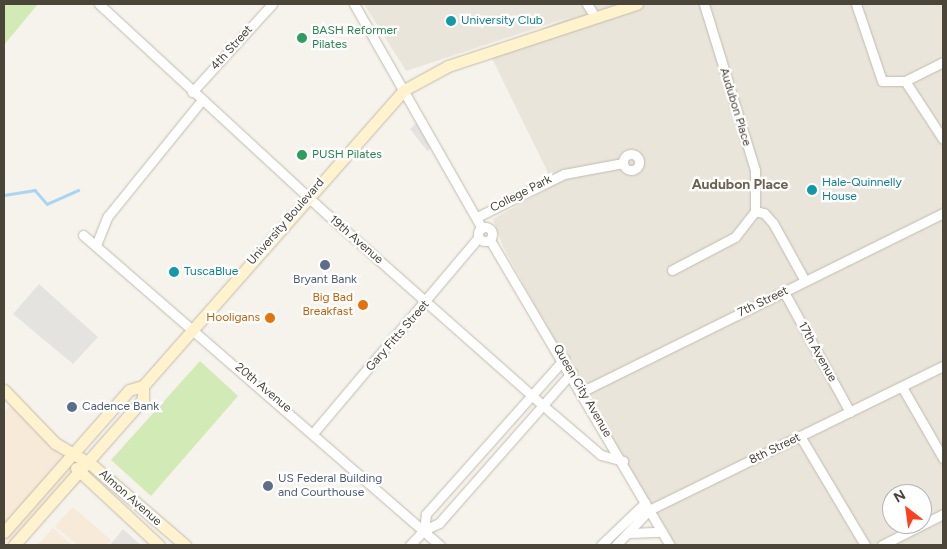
<!DOCTYPE html>
<html>
<head>
<meta charset="utf-8">
<style>
	body { margin:0 }
	#map { position:relative; width:947px; height:549px; overflow:hidden; background:#f6f3ec; font-family:Figtree,sans-serif }
	div>[style] { position:absolute }
	[style*='--x'] { left:calc(var(--x)*1px); top:calc(var(--y)*1px); width:calc(var(--w)*1px); rotate:calc(var(--a)*1deg) }
	.residential>* { inset:0; background:#eae5da }
	.commercial>* { inset:0; background:#f7ead8 }
	.green>* { inset:0; background:#d2eab5 }
	.parking>* { inset:0; background:#e5e3e0 }
	.stream>* { height:2.5px; margin:-1.25px; padding:0 1.25px; transform-origin:1.25px; border-radius:1.25px; background:#a9d4f2 }
	.roads { filter:drop-shadow(0 0 1px #c2bbae) drop-shadow(0 0 1px #c2bbae) }
	.minor>* { height:9px; margin:-4.5px; padding:0 4.5px; transform-origin:4.5px; border-radius:4.5px; background:#fff }
	.minor>.ring { margin:-4.5px; padding:0; box-sizing:content-box; background:none; border:9px solid #fff; border-radius:50% }
	.secondary>* { height:11px; margin:-5.5px; padding:0 5.5px; transform-origin:5.5px; border-radius:5.5px; background:#fff3cd }
	.dots>* { width:14px; height:14px; translate:-50% -50%; box-sizing:border-box; border:2px solid #fff; border-radius:50% }
	span { translate:-50% -50%; white-space:nowrap; text-align:center; line-height:1.15; -webkit-text-stroke:4.5px #fff; paint-order:stroke }
	.culture-label { font-size:12px; color:#0d838f }
	.left { translate:0 -50%; text-align:left }
	.leisure-label { font-size:12px; color:#27864d }
	.street-label { font-size:12px; color:#4b4439 }
	.service-label { font-size:12px; color:#4e5e75 }
	.food-label { font-size:12px; color:#c56008 }
	.right { translate:-100% -50%; text-align:right }
	.neighbourhood-label { font-size:14px; color:#6e6250; font-weight:700 }
	.frame { position:absolute; inset:0; border:5px solid #4b4439; pointer-events:none }
	.north { position:absolute; left:882px; top:484px; width:50px; height:50px; box-sizing:border-box; background:#fff; border:1px solid #b7b4b0; border-radius:50%; rotate:330deg; font-size:14px; font-weight:700; line-height:20px; text-align:center; color:#4b4439 }
	.north::after { content:''; display:block; margin:auto; width:18px; height:22px; background:#fc3f1d; clip-path:polygon(50% 0,100% 100%,50% 72%,0 100%) }
</style>
</head>
<body>
<div id="map">
	<div class="residential">
		<i style="clip-path:polygon(evenodd,364px 4px,943px 4px,943px 545px,674px 545px,572px 372px,503px 247px,493px 219px,554px 185px,489px 52px,570px 17px,406px 71px,364px 4px,892px 494px,922px 494px,922px 524px,892px 524px,892px 494px)"></i>
	</div>
	<div class="commercial">
		<i style="clip-path:polygon(19px 397px,92px 471px,17px 545px,4px 545px,4px 412px)"></i>
		<i style="clip-path:polygon(73px 507px,111px 540px,106px 545px,77px 545px,55px 526px)"></i>
		<i style="clip-path:polygon(53px 528px,72px 545px,38px 545px)"></i>
	</div>
	<div class="green">
		<i style="clip-path:polygon(4px 4px,38px 4px,4px 45px)"></i>
		<i style="clip-path:polygon(200px 361px,238px 396px,151px 496px,111px 460px)"></i>
	</div>
	<div class="parking">
		<i style="clip-path:polygon(416px 123px,430px 147px,428px 152px,410px 129px)"></i>
		<i style="clip-path:polygon(39px 284px,98px 337px,73px 364px,13px 314px)"></i>
		<i style="clip-path:polygon(123px 529px,141px 545px,110px 545px)"></i>
	</div>
	<div class="stream">
		<i style="--x:4;--y:195;--w:31;--a:-9"></i>
		<i style="--x:35;--y:190;--w:18;--a:49"></i>
		<i style="--x:47;--y:204;--w:34;--a:-24"></i>
	</div>
	<div class="roads">
		<div class="minor">
			<i style="--x:99;--y:4;--w:311;--a:42.7"></i>
			<i style="--x:328;--y:215;--w:300;--a:41.5"></i>
			<i style="--x:553;--y:414;--w:63;--a:40.5"></i>
			<i style="--x:601;--y:455;--w:23;--a:15"></i>
			<i style="--x:354;--y:4;--w:258;--a:60.3"></i>
			<i style="--x:587;--y:4;--w:15;--a:58"></i>
			<i style="--x:856;--y:4;--w:81;--a:71.3"></i>
			<i style="--x:882;--y:81;--w:23;--a:0"></i>
			<i style="--x:905;--y:81;--w:42;--a:-26.6"></i>
			<i style="--x:905;--y:81;--w:69;--a:56.8"></i>
			<i style="--x:192;--y:92;--w:119;--a:-47.7"></i>
			<i class="ring" style="left:623px;top:154px;width:7px;height:7px"></i>
			<i style="--x:755;--y:211;--w:9;--a:13"></i>
			<i style="--x:764;--y:213;--w:13;--a:48"></i>
			<i style="--x:773;--y:223;--w:66;--a:61.1"></i>
			<i style="--x:479;--y:216;--w:95;--a:-26.3"></i>
			<i style="--x:564;--y:174;--w:60;--a:-10.6"></i>
			<i class="ring" style="left:478px;top:227px;width:5px;height:5px"></i>
			<i style="--x:83;--y:235;--w:473;--a:41"></i>
			<i style="--x:490;--y:240;--w:354;--a:59.5"></i>
			<i style="--x:96;--y:245;--w:31;--a:-68"></i>
			<i style="--x:108;--y:216;--w:148;--a:-51"></i>
			<i style="--x:672;--y:270;--w:71;--a:-27.6"></i>
			<i style="--x:735;--y:237;--w:33;--a:-52"></i>
			<i style="--x:755;--y:211;--w:41;--a:-90"></i>
			<i style="--x:755;--y:170;--w:174;--a:-107.1"></i>
			<i style="--x:784;--y:292;--w:137;--a:61.2"></i>
			<i style="--x:902;--y:387;--w:82;--a:60"></i>
			<i style="--x:583;--y:391;--w:402;--a:-26.3"></i>
			<i style="--x:314;--y:432;--w:254;--a:-49.8"></i>
			<i style="--x:800;--y:436;--w:127;--a:59.2"></i>
			<i style="--x:424;--y:530;--w:16;--a:-83"></i>
			<i style="--x:426;--y:514;--w:208;--a:-48.3"></i>
			<i style="--x:628;--y:533;--w:34;--a:-2"></i>
			<i style="--x:410;--y:545;--w:21;--a:-47"></i>
			<i style="--x:424;--y:530;--w:17;--a:-25"></i>
			<i style="--x:439;--y:523;--w:201;--a:-48.6"></i>
			<i style="--x:601;--y:545;--w:61;--a:-43.7"></i>
			<i style="--x:616;--y:545;--w:48;--a:-46.7"></i>
			<i style="--x:649;--y:510;--w:327;--a:-26.1"></i>
			<i style="--x:882;--y:545;--w:68;--a:-26.9"></i>
		</div>
		<div class="secondary">
			<i style="--x:4;--y:390;--w:74;--a:46.1"></i>
			<i style="--x:55;--y:443;--w:43;--a:30.7"></i>
			<i style="--x:92;--y:465;--w:123;--a:40.7"></i>
			<i style="--x:76;--y:468;--w:113;--a:42.9"></i>
			<i style="--x:4;--y:532;--w:189;--a:-48.6"></i>
			<i style="--x:129;--y:390;--w:15;--a:-16"></i>
			<i style="--x:143;--y:386;--w:395;--a:-48.6"></i>
			<i style="--x:404;--y:90;--w:50;--a:-28.6"></i>
			<i style="--x:448;--y:66;--w:199;--a:-18.2"></i>
			<i style="--x:14;--y:545;--w:195;--a:-48.5"></i>
			<i style="--x:143;--y:399;--w:13;--a:-90"></i>
		</div>
	</div>
	<div class="dots">
		<i style="left:451px;top:21px;background:#0f9aa8"></i>
		<i style="left:302px;top:38px;background:#2e9e5b"></i>
		<i style="left:302px;top:155px;background:#2e9e5b"></i>
		<i style="left:812px;top:190px;background:#0f9aa8"></i>
		<i style="left:325px;top:265px;background:#5c6f8a"></i>
		<i style="left:174px;top:272px;background:#0f9aa8"></i>
		<i style="left:363px;top:305px;background:#e8710a"></i>
		<i style="left:270px;top:318px;background:#e8710a"></i>
		<i style="left:72px;top:407px;background:#5c6f8a"></i>
		<i style="left:268px;top:486px;background:#5c6f8a"></i>
	</div>
	<div class="culture-label">
		<span class="left" style="left:461px;top:21px">University Club</span>
		<span class="left" style="left:822px;top:190px">Hale-Quinnelly<br>House</span>
		<span class="left" style="left:184px;top:272px">TuscaBlue</span>
	</div>
	<div class="leisure-label">
		<span class="left" style="left:312px;top:38px">BASH Reformer<br>Pilates</span>
		<span class="left" style="left:312px;top:155px">PUSH Pilates</span>
	</div>
	<div class="street-label">
		<span style="left:232px;top:48px;rotate:-48deg">4th Street</span>
		<span style="left:735px;top:107px;rotate:73deg">Audubon Place</span>
		<span style="left:521px;top:194px;rotate:-27deg">College Park</span>
		<span style="left:286px;top:222px;rotate:-49deg">University Boulevard</span>
		<span style="left:356px;top:240px;rotate:41deg">19th Avenue</span>
		<span style="left:763px;top:302px;rotate:-26deg">7th Street</span>
		<span style="left:398px;top:336px;rotate:-49deg">Gary Fitts Street</span>
		<span style="left:817px;top:352px;rotate:61deg">17th Avenue</span>
		<span style="left:263px;top:388px;rotate:40deg">20th Avenue</span>
		<span style="left:582px;top:391px;rotate:60deg">Queen City Avenue</span>
		<span style="left:775px;top:449px;rotate:-26deg">8th Street</span>
		<span style="left:130px;top:498px;rotate:41deg">Almon Avenue</span>
	</div>
	<div class="service-label">
		<span style="left:325px;top:280px">Bryant Bank</span>
		<span class="left" style="left:82px;top:407px">Cadence Bank</span>
		<span class="left" style="left:278px;top:486px">US Federal Building<br>and Courthouse</span>
	</div>
	<div class="food-label">
		<span class="right" style="left:353px;top:305px">Big Bad<br>Breakfast</span>
		<span class="right" style="left:260px;top:318px">Hooligans</span>
	</div>
	<div class="neighbourhood-label">
		<span style="left:740px;top:185px">Audubon Place</span>
	</div>
	<div class="frame"></div>
	<div class="north">N</div>
</div>
</body>
</html>
